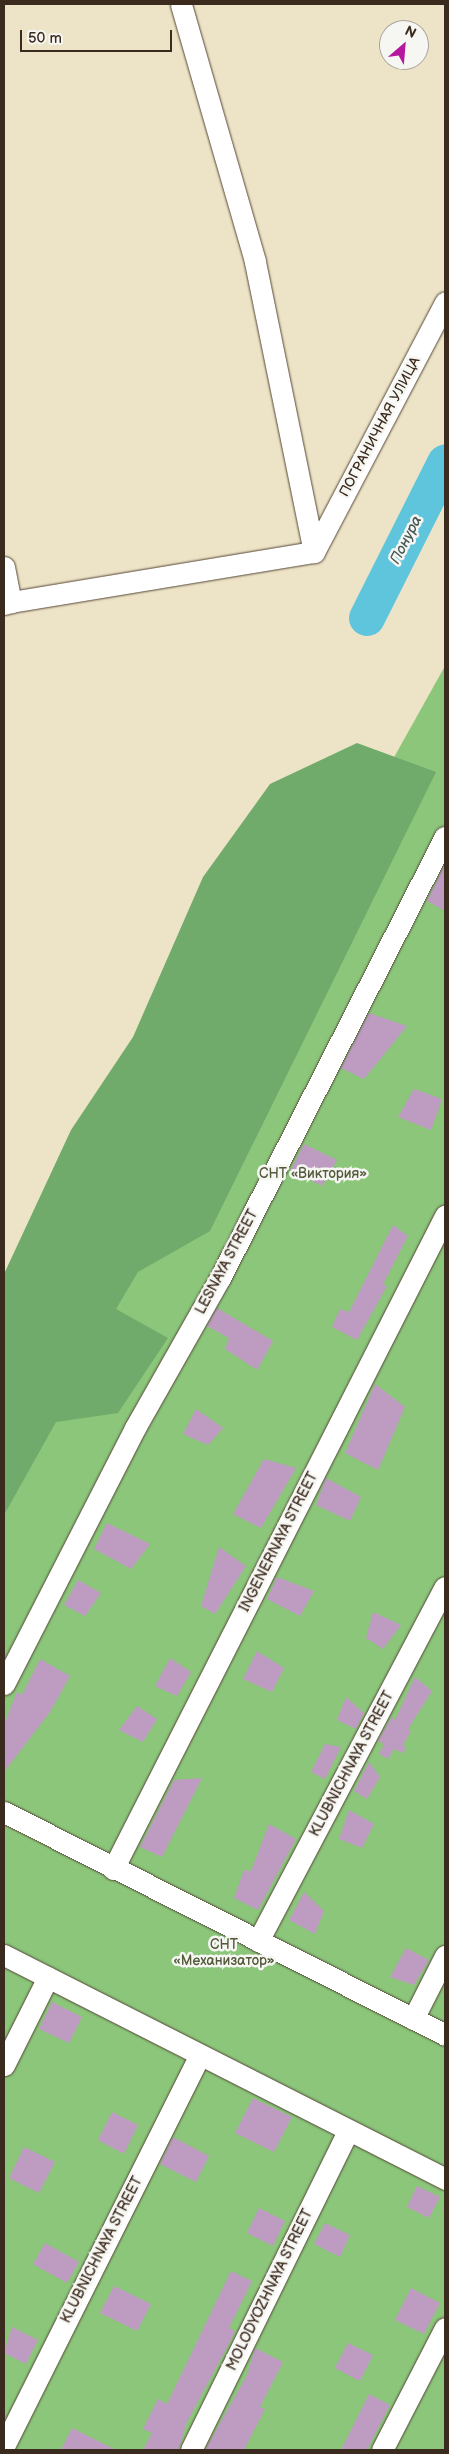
<!DOCTYPE html>
<html>
<head>
<meta charset="utf-8">
<style>
	body { margin:0 }
	#map { position:relative; width:449px; height:2454px; overflow:hidden; background:#ede4c7; font-family:"Balsamiq Sans",sans-serif }
	div>[style] { position:absolute }
	[style*='--x'] { left:calc(var(--x)*1px); top:calc(var(--y)*1px); width:calc(var(--w)*1px); rotate:calc(var(--a)*1deg) }
	.green>* { inset:0; background:#8bc67b }
	.forest>* { inset:0; background:#70ab6b }
	.river>* { height:36px; margin:-18px; padding:0 18px; transform-origin:18px; border-radius:18px; background:#5fc5dd }
	.building>* { inset:0; background:#be9bc1 }
	.roads { filter:drop-shadow(0 0 1px #564637) drop-shadow(0 0 1px #564637) }
	.street>* { height:21px; margin:-10.5px; padding:0 10.5px; transform-origin:10.5px; border-radius:10.5px; background:#fff }
	span { translate:-50% -50%; white-space:nowrap; text-align:center; line-height:1.15; -webkit-text-stroke:5px #f6f6f2; paint-order:stroke }
	.street-label { font-size:14px; color:#3b2a1e }
	.park-label { font-size:14px; color:#53593a }
	.water-label { font-size:15px; color:#465857; font-style:italic }
	.frame { position:absolute; inset:0; border:5px solid #3b2a1e; pointer-events:none }
	.north { position:absolute; left:379px; top:20px; width:50px; height:50px; box-sizing:border-box; background:#f6f6f2; border:1px solid #aba49d; border-radius:50%; rotate:27deg; font-size:14px; font-weight:700; line-height:20px; text-align:center; color:#3b2a1e }
	.north::after { content:''; display:block; margin:auto; width:18px; height:22px; background:#b5179e; clip-path:polygon(50% 0,100% 100%,50% 72%,0 100%) }
	.scale { position:absolute; left:20px; top:30px; width:152px; height:22px; box-sizing:border-box; border:2px solid #3b2a1e; border-top:0; padding-left:6px; font-size:15px; line-height:18px; white-space:nowrap; color:#3b2a1e; -webkit-text-stroke:4px #f6f6f2; paint-order:stroke }
</style>
</head>
<body>
<div id="map">
	<div class="green">
		<i style="clip-path:polygon(445px 666px,445px 2450px,4px 2450px,4px 1456px)"></i>
	</div>
	<div class="forest">
		<i style="clip-path:polygon(357px 743px,436px 772px,210px 1231px,138px 1272px,116px 1309px,168px 1338px,118px 1413px,56px 1422px,4px 1515px,4px 1274px,71px 1130px,133px 1037px,203px 877px,270px 784px)"></i>
	</div>
	<div class="river">
		<i style="--x:367;--y:618;--w:174;--a:-63.3"></i>
	</div>
	<div class="building">
		<i style="clip-path:polygon(445px 864px,445px 911px,427px 901px)"></i>
		<i style="clip-path:polygon(369px 1013px,407px 1026px,364px 1079px,341px 1068px)"></i>
		<i style="clip-path:polygon(414px 1089px,442px 1099px,431px 1130px,398px 1117px)"></i>
		<i style="clip-path:polygon(304px 1144px,337px 1160px,322px 1186px,291px 1170px)"></i>
		<i style="clip-path:polygon(393px 1225px,408px 1236px,383px 1284px,387px 1286px,357px 1340px,332px 1327px,340px 1309px,349px 1312px)"></i>
		<i style="clip-path:polygon(217px 1308px,273px 1341px,257px 1370px,225px 1349px,229px 1338px,207px 1326px)"></i>
		<i style="clip-path:polygon(375px 1384px,405px 1407px,378px 1470px,345px 1453px)"></i>
		<i style="clip-path:polygon(196px 1409px,223px 1428px,208px 1445px,183px 1434px)"></i>
		<i style="clip-path:polygon(264px 1459px,296px 1468px,261px 1528px,233px 1514px)"></i>
		<i style="clip-path:polygon(326px 1478px,361px 1497px,350px 1521px,316px 1505px)"></i>
		<i style="clip-path:polygon(107px 1523px,150px 1544px,131px 1569px,94px 1549px)"></i>
		<i style="clip-path:polygon(219px 1547px,246px 1566px,215px 1614px,201px 1606px)"></i>
		<i style="clip-path:polygon(277px 1577px,314px 1591px,300px 1616px,267px 1599px)"></i>
		<i style="clip-path:polygon(78px 1580px,101px 1593px,85px 1616px,64px 1605px)"></i>
		<i style="clip-path:polygon(373px 1612px,401px 1625px,383px 1649px,366px 1638px)"></i>
		<i style="clip-path:polygon(257px 1651px,284px 1668px,272px 1692px,243px 1679px)"></i>
		<i style="clip-path:polygon(170px 1658px,191px 1672px,177px 1696px,155px 1686px)"></i>
		<i style="clip-path:polygon(40px 1659px,70px 1676px,50px 1712px,4px 1772px,4px 1725px,17px 1692px,22px 1695px)"></i>
		<i style="clip-path:polygon(415px 1677px,432px 1691px,408px 1729px,411px 1731px,403px 1745px,406px 1748px,403px 1753px,394px 1749px,388px 1759px,379px 1754px,384px 1744px,378px 1741px,392px 1717px,395px 1720px)"></i>
		<i style="clip-path:polygon(346px 1697px,364px 1713px,356px 1729px,337px 1720px)"></i>
		<i style="clip-path:polygon(137px 1706px,157px 1719px,143px 1742px,119px 1730px)"></i>
		<i style="clip-path:polygon(325px 1744px,341px 1747px,325px 1779px,311px 1772px)"></i>
		<i style="clip-path:polygon(369px 1762px,380px 1777px,367px 1799px,354px 1791px)"></i>
		<i style="clip-path:polygon(202px 1778px,162px 1857px,140px 1847px,174px 1780px)"></i>
		<i style="clip-path:polygon(349px 1810px,374px 1824px,362px 1848px,339px 1839px)"></i>
		<i style="clip-path:polygon(269px 1824px,296px 1839px,258px 1910px,234px 1898px,244px 1870px,251px 1871px)"></i>
		<i style="clip-path:polygon(304px 1892px,324px 1911px,315px 1934px,289px 1920px)"></i>
		<i style="clip-path:polygon(406px 1948px,429px 1960px,414px 1985px,390px 1977px)"></i>
		<i style="clip-path:polygon(52px 2002px,82px 2017px,69px 2043px,39px 2029px)"></i>
		<i style="clip-path:polygon(253px 2098px,292px 2117px,274px 2152px,235px 2133px)"></i>
		<i style="clip-path:polygon(112px 2112px,138px 2125px,124px 2154px,98px 2140px)"></i>
		<i style="clip-path:polygon(173px 2137px,209px 2156px,196px 2182px,160px 2164px)"></i>
		<i style="clip-path:polygon(24px 2147px,55px 2162px,39px 2193px,9px 2178px)"></i>
		<i style="clip-path:polygon(417px 2186px,440px 2197px,429px 2218px,407px 2207px)"></i>
		<i style="clip-path:polygon(259px 2208px,285px 2221px,273px 2246px,247px 2233px)"></i>
		<i style="clip-path:polygon(325px 2223px,350px 2235px,340px 2257px,314px 2244px)"></i>
		<i style="clip-path:polygon(45px 2243px,79px 2262px,67px 2283px,33px 2264px)"></i>
		<i style="clip-path:polygon(231px 2271px,252px 2281px,229px 2328px,235px 2331px,233px 2336px,186px 2424px,179px 2450px,143px 2450px,152px 2433px,143px 2429px,158px 2399px,167px 2404px)"></i>
		<i style="clip-path:polygon(114px 2286px,151px 2304px,137px 2331px,100px 2313px)"></i>
		<i style="clip-path:polygon(411px 2288px,440px 2303px,424px 2334px,395px 2320px)"></i>
		<i style="clip-path:polygon(12px 2327px,38px 2340px,26px 2364px,4px 2353px)"></i>
		<i style="clip-path:polygon(348px 2343px,373px 2355px,360px 2381px,335px 2368px)"></i>
		<i style="clip-path:polygon(255px 2348px,283px 2362px,260px 2407px,265px 2409px,244px 2450px,205px 2450px,247px 2375px)"></i>
		<i style="clip-path:polygon(369px 2394px,390px 2405px,367px 2450px,341px 2450px)"></i>
		<i style="clip-path:polygon(72px 2428px,116px 2450px,61px 2450px)"></i>
	</div>
	<div class="roads">
		<div class="street">
			<i style="--x:314;--y:552;--w:282;--a:-62.3"></i>
			<i style="--x:4;--y:567;--w:36;--a:79"></i>
			<i style="--x:11;--y:602;--w:7;--a:164"></i>
			<i style="--x:11;--y:602;--w:307;--a:-9.4"></i>
			<i style="--x:314;--y:552;--w:297;--a:-101.5"></i>
			<i style="--x:255;--y:261;--w:267;--a:-106.1"></i>
			<i style="--x:4;--y:1684;--w:288;--a:-62.9"></i>
			<i style="--x:135;--y:1428;--w:172;--a:-60.5"></i>
			<i style="--x:220;--y:1278;--w:495;--a:-63"></i>
			<i style="--x:4;--y:1812;--w:494;--a:26.8"></i>
			<i style="--x:113;--y:1869;--w:733;--a:-63.05"></i>
			<i style="--x:258;--y:1941;--w:400;--a:-62.2"></i>
			<i style="--x:4;--y:1955;--w:495;--a:26.9"></i>
			<i style="--x:413;--y:2019;--w:71;--a:-63.1"></i>
			<i style="--x:4;--y:2065;--w:98;--a:-63.4"></i>
			<i style="--x:4;--y:2446;--w:437;--a:-63.4"></i>
			<i style="--x:191;--y:2450;--w:356;--a:-63.8"></i>
			<i style="--x:382;--y:2450;--w:137;--a:-62.7"></i>
		</div>
	</div>
	<div class="street-label">
		<span style="left:380px;top:427px;rotate:-62deg">ПОГРАНИЧНАЯ УЛИЦА</span>
		<span style="left:227px;top:1262px;rotate:-62deg">LESNAYA STREET</span>
		<span style="left:279px;top:1542px;rotate:-63deg">INGENERNAYA STREET</span>
		<span style="left:352px;top:1764px;rotate:-62deg">KLUBNICHNAYA STREET</span>
		<span style="left:102px;top:2250px;rotate:-63deg">KLUBNICHNAYA STREET</span>
		<span style="left:270px;top:2290px;rotate:-64deg">MOLODYOZHNAYA STREET</span>
	</div>
	<div class="park-label">
		<span style="left:313px;top:1174px">СНТ «Виктория»</span>
		<span style="left:224px;top:1953px">СНТ<br>«Механизатор»</span>
	</div>
	<div class="water-label">
		<span style="left:406px;top:540px;rotate:-63deg">Понура</span>
	</div>
	<div class="frame"></div>
	<div class="north">N</div>
	<div class="scale">50 m</div>
</div>
</body>
</html>
